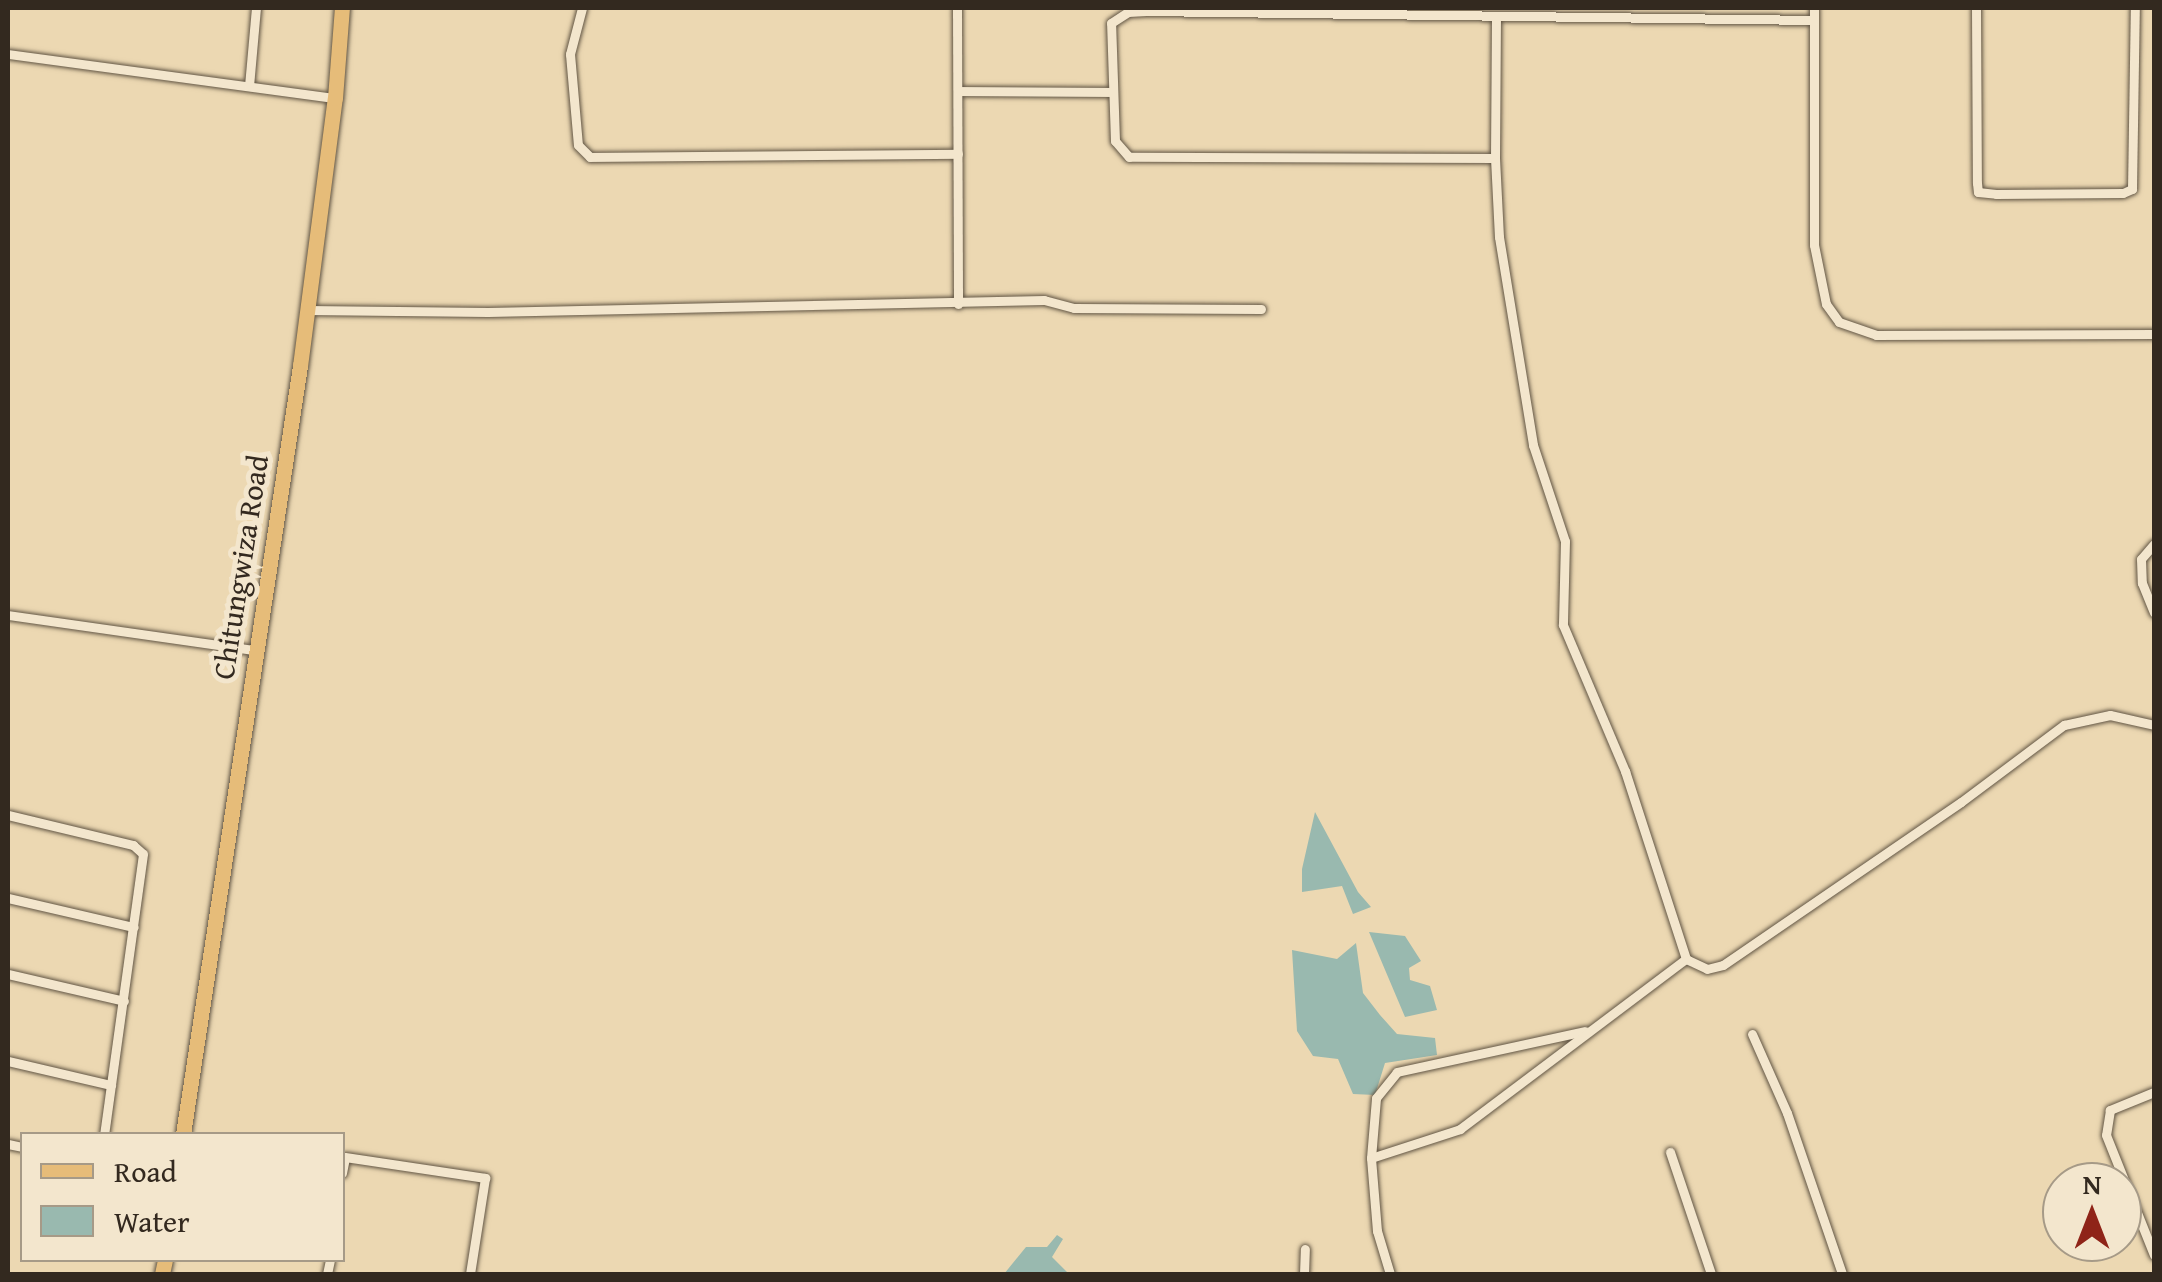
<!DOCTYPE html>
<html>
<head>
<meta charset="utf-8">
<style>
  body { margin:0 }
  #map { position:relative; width:2162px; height:1282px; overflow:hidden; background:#ecd8b2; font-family:"Gentium Book Plus",serif }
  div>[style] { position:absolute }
  .water>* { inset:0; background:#99b9af }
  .roads { filter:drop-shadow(0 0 2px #615544) drop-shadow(0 0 2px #615544) }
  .minor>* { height:9px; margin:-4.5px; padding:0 4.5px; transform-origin:4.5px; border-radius:4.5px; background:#f3e6cd }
  .primary>* { height:15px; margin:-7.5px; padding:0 7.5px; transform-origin:7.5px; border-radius:7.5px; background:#e6bc79 }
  span { translate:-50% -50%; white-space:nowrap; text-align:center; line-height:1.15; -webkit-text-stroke:10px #f3e6cd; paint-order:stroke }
  .street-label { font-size:30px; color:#33291f }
  .frame { position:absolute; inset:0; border:10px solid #33291f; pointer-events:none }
  .legend { position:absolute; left:20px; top:1132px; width:325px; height:130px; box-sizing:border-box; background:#f3e6cd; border:2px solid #a69a87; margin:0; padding:12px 18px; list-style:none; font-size:30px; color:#33291f }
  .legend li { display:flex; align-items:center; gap:20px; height:50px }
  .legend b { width:50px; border:2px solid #a69a87 }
  .north { position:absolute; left:2042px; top:1162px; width:100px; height:100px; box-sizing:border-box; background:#f3e6cd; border:2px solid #a69a87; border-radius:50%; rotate:0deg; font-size:28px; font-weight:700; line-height:40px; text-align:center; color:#33291f }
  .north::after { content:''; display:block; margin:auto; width:35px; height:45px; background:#8f2418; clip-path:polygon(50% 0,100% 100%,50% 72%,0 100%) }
</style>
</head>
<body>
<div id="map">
  <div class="water">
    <i style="clip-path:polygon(1315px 812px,1358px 892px,1371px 907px,1353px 914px,1342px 886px,1302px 892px,1302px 869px)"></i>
    <i style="clip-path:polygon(1369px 932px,1405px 936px,1421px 961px,1409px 968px,1410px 980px,1430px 986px,1437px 1010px,1405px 1017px)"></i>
    <i style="clip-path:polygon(1356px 943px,1363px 993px,1380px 1015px,1397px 1034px,1435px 1038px,1437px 1055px,1385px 1063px,1375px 1095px,1353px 1094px,1338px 1059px,1313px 1056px,1297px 1031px,1292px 950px,1337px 959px)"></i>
    <i style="clip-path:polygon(1057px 1235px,1063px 1239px,1052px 1257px,1069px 1274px,1004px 1274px,1026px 1247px,1047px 1247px)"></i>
  </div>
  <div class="roads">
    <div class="minor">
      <i style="left:582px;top:8px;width:48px;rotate:104.6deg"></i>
      <i style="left:570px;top:54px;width:91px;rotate:85deg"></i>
      <i style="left:578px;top:145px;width:17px;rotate:45deg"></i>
      <i style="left:590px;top:157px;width:368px;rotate:-0.5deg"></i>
      <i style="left:957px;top:8px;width:296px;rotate:89.8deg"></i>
      <i style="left:1814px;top:8px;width:237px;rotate:90deg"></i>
      <i style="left:1814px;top:245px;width:60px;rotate:78.5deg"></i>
      <i style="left:1826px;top:304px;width:22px;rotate:54deg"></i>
      <i style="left:1839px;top:322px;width:39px;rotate:19deg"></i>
      <i style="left:1876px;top:335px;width:278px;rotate:-0.2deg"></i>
      <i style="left:1976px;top:8px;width:175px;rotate:89.7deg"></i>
      <i style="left:1977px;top:183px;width:9px;rotate:84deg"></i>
      <i style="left:1978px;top:192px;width:18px;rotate:6deg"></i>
      <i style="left:1996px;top:194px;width:127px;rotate:-0.5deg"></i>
      <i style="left:2123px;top:193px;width:10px;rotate:-24deg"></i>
      <i style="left:2132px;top:189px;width:181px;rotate:-89.1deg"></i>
      <i style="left:1496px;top:16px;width:142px;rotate:90.4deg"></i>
      <i style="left:1495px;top:158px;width:79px;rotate:87.1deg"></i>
      <i style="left:1499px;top:237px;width:211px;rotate:80.7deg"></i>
      <i style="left:1533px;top:445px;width:101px;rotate:71.6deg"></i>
      <i style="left:1565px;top:541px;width:84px;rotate:91.4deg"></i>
      <i style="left:1563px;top:625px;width:159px;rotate:67deg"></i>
      <i style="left:1625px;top:771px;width:198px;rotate:72deg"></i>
      <i style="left:1686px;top:959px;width:23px;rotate:25deg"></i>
      <i style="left:1707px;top:969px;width:16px;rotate:-14deg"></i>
      <i style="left:1723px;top:965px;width:288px;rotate:-34.4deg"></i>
      <i style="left:1961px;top:802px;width:129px;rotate:-36.8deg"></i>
      <i style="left:2064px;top:725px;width:47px;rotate:-12.3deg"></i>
      <i style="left:2110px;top:715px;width:45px;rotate:12.8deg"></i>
      <i style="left:8px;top:54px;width:330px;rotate:7.7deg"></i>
      <i style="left:249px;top:86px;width:78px;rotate:-84.9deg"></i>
      <i style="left:958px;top:91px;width:153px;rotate:0.4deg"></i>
      <i style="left:1495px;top:158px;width:366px;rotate:-179.8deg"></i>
      <i style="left:1129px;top:157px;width:21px;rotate:-131deg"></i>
      <i style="left:1115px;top:141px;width:118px;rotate:-91.9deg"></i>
      <i style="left:1111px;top:23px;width:20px;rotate:-33deg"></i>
      <i style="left:1128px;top:12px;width:18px;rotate:-3deg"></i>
      <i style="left:1146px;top:11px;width:668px;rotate:0.77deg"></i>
      <i style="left:307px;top:310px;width:181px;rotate:0.6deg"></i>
      <i style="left:488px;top:312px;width:556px;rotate:-1.24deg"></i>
      <i style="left:1044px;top:300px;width:31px;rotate:15deg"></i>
      <i style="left:1074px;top:308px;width:187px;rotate:0.3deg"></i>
      <i style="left:2154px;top:544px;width:20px;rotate:131deg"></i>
      <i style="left:2141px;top:559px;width:24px;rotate:88deg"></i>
      <i style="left:2142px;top:583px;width:32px;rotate:68deg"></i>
      <i style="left:8px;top:615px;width:247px;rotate:8.1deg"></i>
      <i style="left:8px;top:815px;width:129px;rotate:13.5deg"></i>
      <i style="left:133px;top:845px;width:13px;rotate:42deg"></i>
      <i style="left:143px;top:854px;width:283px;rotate:97.9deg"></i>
      <i style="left:8px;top:898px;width:129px;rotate:13deg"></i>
      <i style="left:8px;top:974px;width:119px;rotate:13.1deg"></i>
      <i style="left:1752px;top:1034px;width:86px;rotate:66.1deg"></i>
      <i style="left:1787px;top:1113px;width:170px;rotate:71.1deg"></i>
      <i style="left:8px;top:1061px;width:106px;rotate:13.1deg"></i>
      <i style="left:2154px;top:1092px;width:48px;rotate:157.8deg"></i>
      <i style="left:2110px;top:1110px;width:25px;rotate:99deg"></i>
      <i style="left:2106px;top:1135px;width:129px;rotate:68.2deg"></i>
      <i style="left:8px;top:1144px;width:14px;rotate:12deg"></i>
      <i style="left:1670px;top:1152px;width:129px;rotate:71.4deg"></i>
      <i style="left:1371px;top:1158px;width:60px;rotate:-85.2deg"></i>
      <i style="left:1376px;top:1098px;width:33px;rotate:-51deg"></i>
      <i style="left:1397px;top:1072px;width:192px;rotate:-12.3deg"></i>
      <i style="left:342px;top:1173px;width:16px;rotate:-79deg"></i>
      <i style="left:345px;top:1157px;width:142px;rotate:8.5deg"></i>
      <i style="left:485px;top:1178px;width:97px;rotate:98.9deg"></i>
      <i style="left:327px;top:1274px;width:14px;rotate:-78deg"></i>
      <i style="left:1304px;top:1274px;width:25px;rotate:-88deg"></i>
      <i style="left:1390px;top:1274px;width:45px;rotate:-106.8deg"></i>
      <i style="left:1377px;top:1231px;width:73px;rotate:-94.7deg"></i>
      <i style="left:1371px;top:1158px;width:94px;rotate:-18deg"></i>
      <i style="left:1460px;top:1129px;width:283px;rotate:-37deg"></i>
    </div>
    <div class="primary">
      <i style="left:183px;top:1134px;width:777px;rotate:-81.34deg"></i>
      <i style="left:300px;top:366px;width:270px;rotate:-82.6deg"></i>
      <i style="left:335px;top:98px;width:90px;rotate:-85.6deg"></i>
      <i style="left:162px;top:1274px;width:14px;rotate:-78deg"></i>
    </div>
  </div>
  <div class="street-label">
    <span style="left:240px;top:567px;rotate:-81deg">Chitungwiza Road</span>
  </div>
  <div class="frame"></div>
  <ul class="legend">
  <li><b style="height:12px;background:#e6bc79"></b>Road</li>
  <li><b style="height:28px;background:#99b9af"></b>Water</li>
  </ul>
  <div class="north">N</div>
</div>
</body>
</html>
